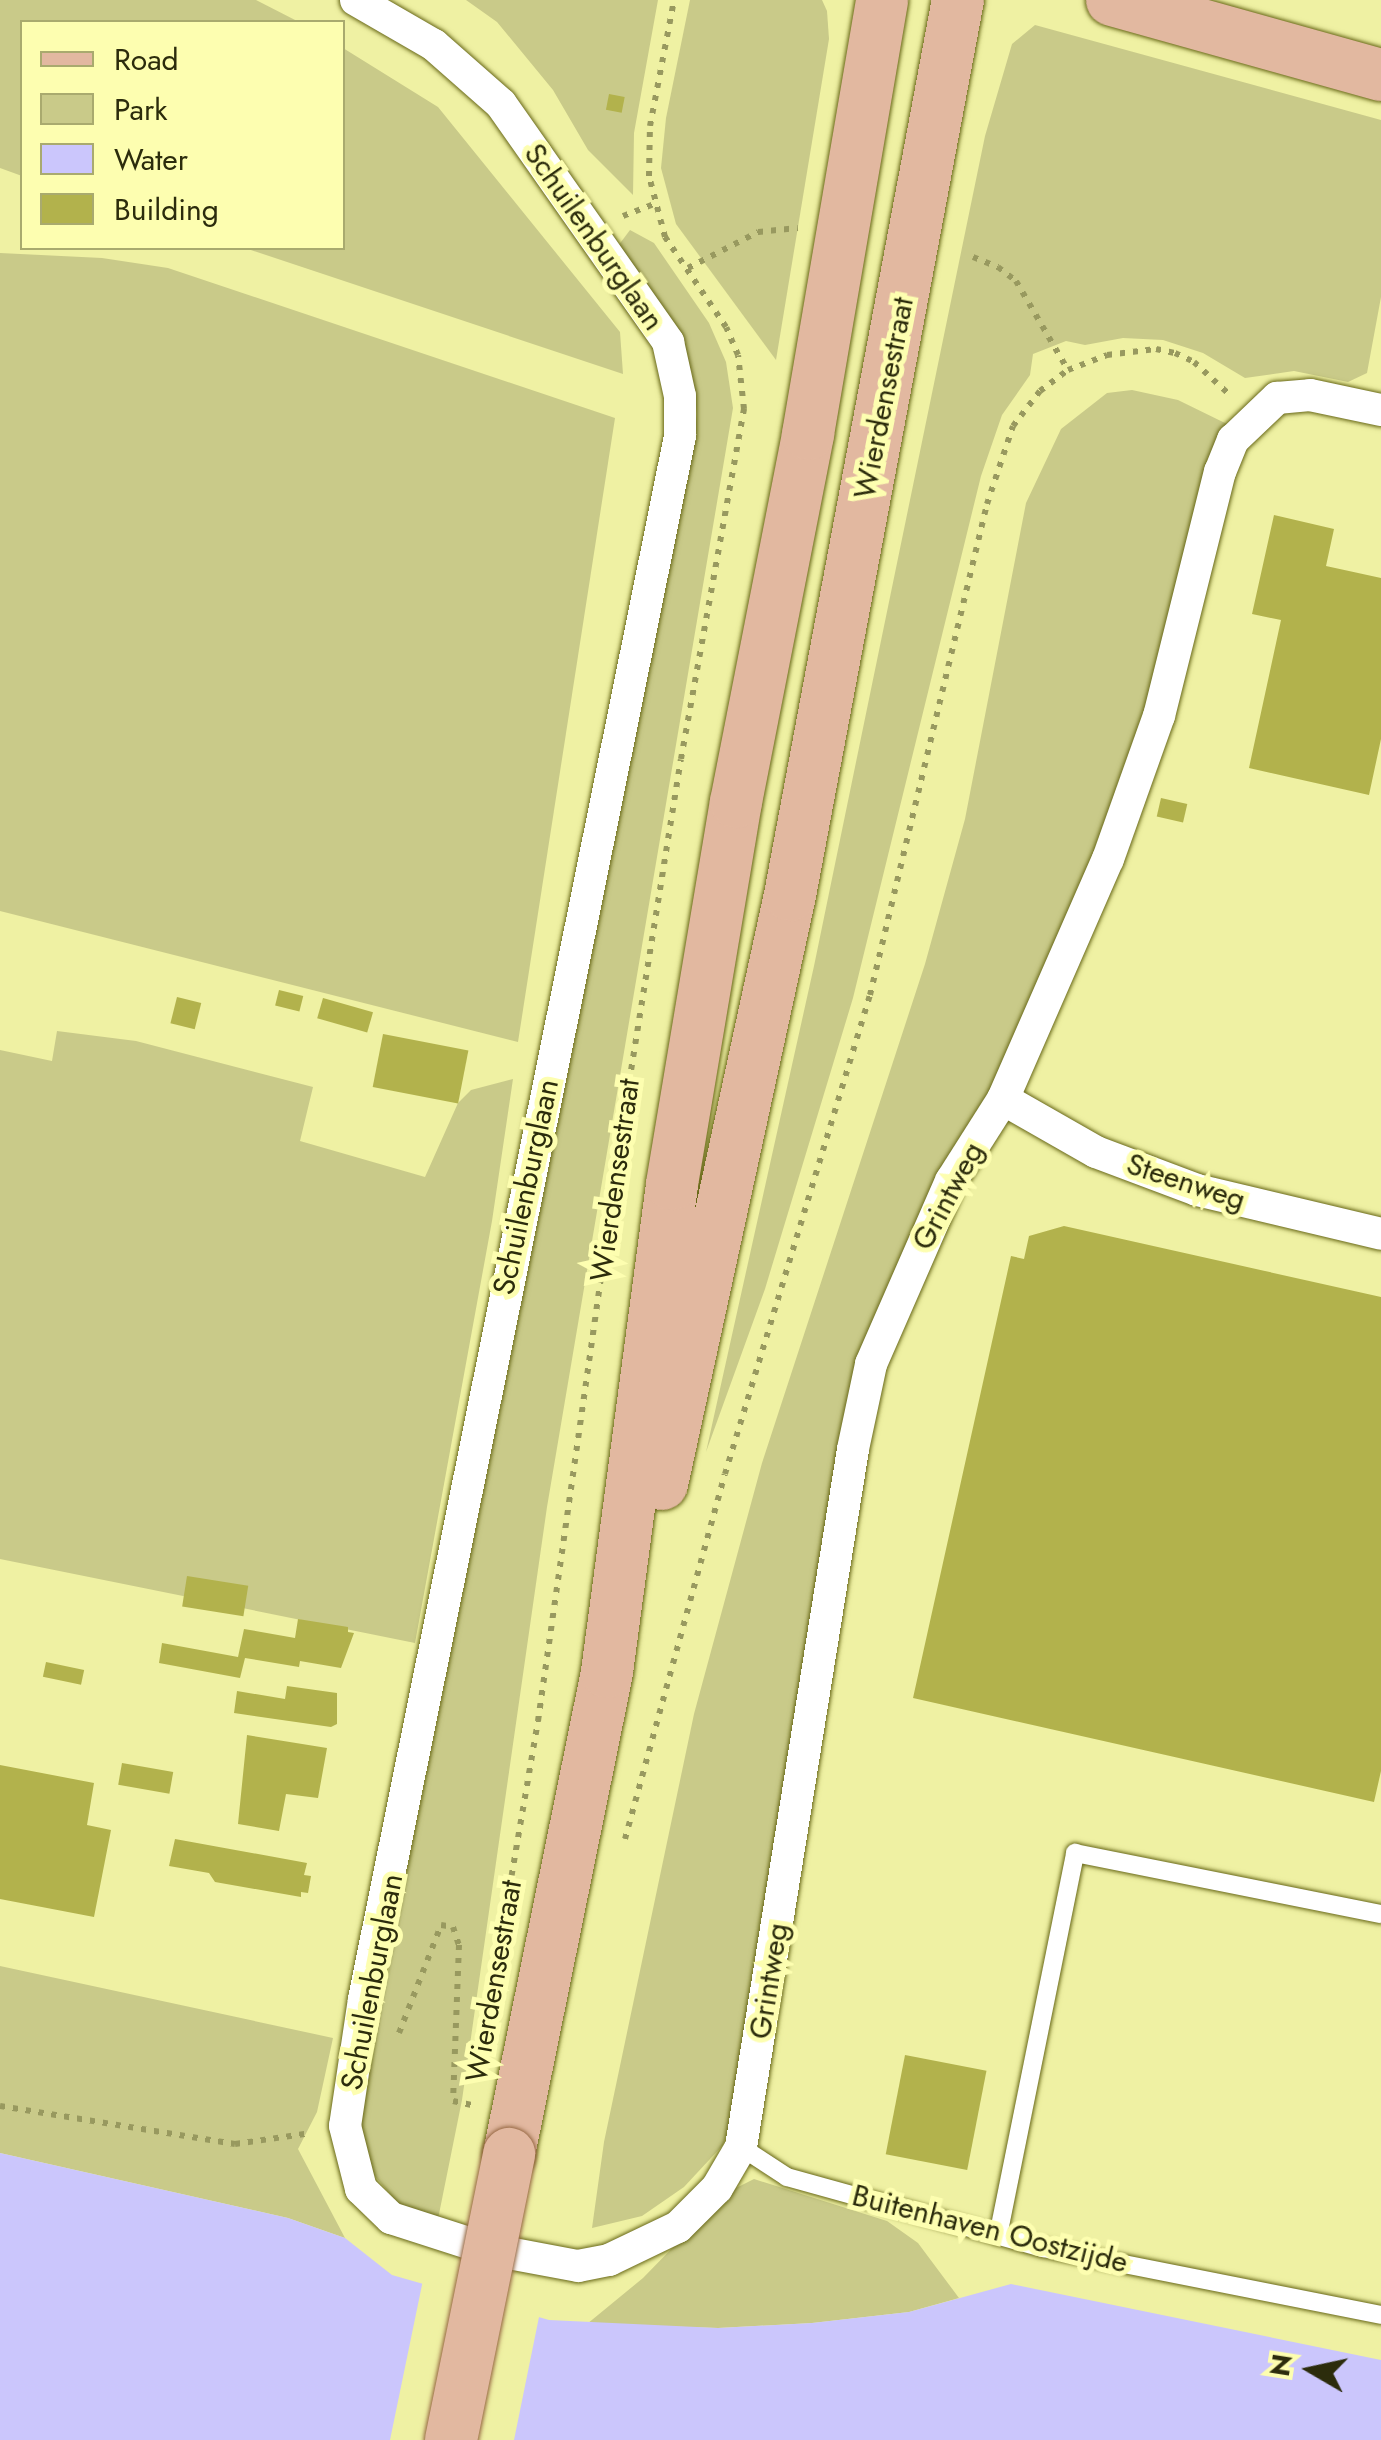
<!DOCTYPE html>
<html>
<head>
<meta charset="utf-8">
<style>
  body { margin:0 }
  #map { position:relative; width:1381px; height:2440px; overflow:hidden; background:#eff1a3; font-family:Jost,sans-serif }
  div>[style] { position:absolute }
  .green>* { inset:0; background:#c9ca89 }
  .water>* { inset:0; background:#cbc6fc }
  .pier>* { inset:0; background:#eff1a3 }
  .building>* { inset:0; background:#b2b24c; transform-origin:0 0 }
  .path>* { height:6px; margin-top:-3px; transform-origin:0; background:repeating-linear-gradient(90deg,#98995f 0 5px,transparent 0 13px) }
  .roads { filter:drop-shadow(0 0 2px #686818) drop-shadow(0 0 2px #686818) }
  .lane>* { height:18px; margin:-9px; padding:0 9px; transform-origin:9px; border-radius:9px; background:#fff }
  .street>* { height:32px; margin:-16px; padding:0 16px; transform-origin:16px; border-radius:16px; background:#fff }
  .primary>* { height:52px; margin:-26px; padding:0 26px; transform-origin:26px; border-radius:26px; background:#e2b8a0 }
  .bridges { filter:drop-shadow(0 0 2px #966843) drop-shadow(0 0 2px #966843) }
  .primary-bridge>* { height:52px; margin:-26px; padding:0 26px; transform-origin:26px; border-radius:26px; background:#e2b8a0 }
  span { translate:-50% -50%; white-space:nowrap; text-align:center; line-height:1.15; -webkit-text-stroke:10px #fdfeb0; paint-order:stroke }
  .street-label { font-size:30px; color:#2c2c0c }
  .legend { position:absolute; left:20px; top:20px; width:325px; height:230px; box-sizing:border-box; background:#fdfeb0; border:2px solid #a9aa6e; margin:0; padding:12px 18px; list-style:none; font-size:30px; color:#2c2c0c }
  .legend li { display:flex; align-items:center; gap:20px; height:50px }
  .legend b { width:50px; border:2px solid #a9aa6e }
  .north { position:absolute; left:1261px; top:2320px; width:100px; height:100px; -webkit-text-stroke:8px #fdfeb0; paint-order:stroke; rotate:279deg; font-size:28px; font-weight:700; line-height:40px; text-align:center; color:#2c2c0c }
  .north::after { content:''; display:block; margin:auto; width:35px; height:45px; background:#2c2c0c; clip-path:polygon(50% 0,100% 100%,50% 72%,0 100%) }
</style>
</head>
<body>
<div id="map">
  <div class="green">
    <i style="clip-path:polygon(0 0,256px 0,299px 22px,22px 22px,22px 176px,0 168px)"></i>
    <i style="clip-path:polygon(466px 0,658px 0,634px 133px,633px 195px,588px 150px,553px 90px,497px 22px)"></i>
    <i style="clip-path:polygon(690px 0,822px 0,827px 11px,829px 39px,776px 360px,676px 224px,661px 168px,666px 118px)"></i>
    <i style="clip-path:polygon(1035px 25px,1381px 120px,1381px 297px,1367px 373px,1348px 382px,1294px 371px,1245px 378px,1203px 353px,1163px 340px,1123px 338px,1085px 345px,1066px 341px,1033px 354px,1030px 375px,1002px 415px,981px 476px,853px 998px,765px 1289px,706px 1452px,814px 966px,985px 136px,1012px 44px)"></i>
    <i style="clip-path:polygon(343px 48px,438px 107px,620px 332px,623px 374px,245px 248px,342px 248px)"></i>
    <i style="clip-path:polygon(630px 230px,654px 243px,709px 323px,726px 362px,733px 408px,547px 1507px,462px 2100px,438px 2219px,403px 2209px,374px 2175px,358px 2139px,408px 1865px,691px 463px,697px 414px,692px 373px,680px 343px,618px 246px)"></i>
    <i style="clip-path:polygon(0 253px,102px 258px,168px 268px,615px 418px,518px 1042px,0 911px)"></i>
    <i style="clip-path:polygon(1132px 390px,1178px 400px,1227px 424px,1204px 522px,1078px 923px,905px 1256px,735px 2108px,723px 2145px,684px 2187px,642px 2216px,592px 2228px,604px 2142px,694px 1714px,762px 1463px,925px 964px,965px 819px,1026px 503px,1061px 429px,1107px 393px)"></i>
    <i style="clip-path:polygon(57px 1031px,136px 1041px,313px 1087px,300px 1141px,425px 1177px,458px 1103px,471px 1090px,513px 1079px,492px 1221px,415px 1643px,0 1559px,0 1050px,52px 1061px)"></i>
    <i style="clip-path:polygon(0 1966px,333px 2038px,317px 2112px,298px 2149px,345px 2238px,288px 2218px,0 2153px)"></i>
    <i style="clip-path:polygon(754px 2179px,887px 2221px,918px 2243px,959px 2298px,909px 2312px,812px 2323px,718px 2328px,587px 2324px,643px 2278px,726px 2193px)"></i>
  </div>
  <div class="water">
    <i style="clip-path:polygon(0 2153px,288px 2218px,345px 2238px,392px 2275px,549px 2320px,718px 2328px,812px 2323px,909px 2312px,1011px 2284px,1381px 2360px,1381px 2440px,0 2440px)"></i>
  </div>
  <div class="pier">
    <i style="clip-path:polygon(423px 2280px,540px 2312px,514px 2440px,390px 2440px)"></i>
  </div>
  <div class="building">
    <i style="left:609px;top:94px;width:16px;height:16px;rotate:11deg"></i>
    <i style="clip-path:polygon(1274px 515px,1334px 529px,1326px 566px,1381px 578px,1381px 739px,1369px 795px,1249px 768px,1281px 620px,1252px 614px)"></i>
    <i style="left:1161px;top:798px;width:27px;height:19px;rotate:13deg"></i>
    <i style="left:279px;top:990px;width:25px;height:16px;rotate:14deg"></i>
    <i style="left:177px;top:997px;width:25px;height:27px;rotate:14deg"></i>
    <i style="left:323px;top:998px;width:52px;height:21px;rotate:16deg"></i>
    <i style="left:383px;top:1034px;width:87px;height:54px;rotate:11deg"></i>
    <i style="clip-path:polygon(1064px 1226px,1381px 1297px,1381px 1771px,1374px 1802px,913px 1698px,1011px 1256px,1024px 1259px,1029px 1236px)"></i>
    <i style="left:187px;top:1576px;width:62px;height:31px;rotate:9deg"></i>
    <i style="clip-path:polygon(298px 1619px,348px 1627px,348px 1632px,354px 1633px,341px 1668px,300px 1661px,299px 1667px,245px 1658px,240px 1678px,159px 1663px,162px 1643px,238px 1657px,244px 1629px,295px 1638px)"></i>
    <i style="left:46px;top:1662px;width:39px;height:15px;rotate:12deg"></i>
    <i style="clip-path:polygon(287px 1686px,337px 1693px,337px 1724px,331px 1727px,234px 1713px,237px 1691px,285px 1699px)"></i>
    <i style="clip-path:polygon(247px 1735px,327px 1748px,318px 1798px,286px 1794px,279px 1831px,238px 1824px)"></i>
    <i style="left:122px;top:1763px;width:52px;height:22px;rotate:10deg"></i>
    <i style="clip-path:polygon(0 1765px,94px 1783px,87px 1825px,111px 1830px,94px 1917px,0 1899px)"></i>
    <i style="clip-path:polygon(175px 1839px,307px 1863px,304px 1875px,311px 1876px,308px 1893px,301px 1892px,301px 1897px,215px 1882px,209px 1873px,169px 1866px)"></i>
    <i style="left:905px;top:2055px;width:83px;height:101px;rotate:11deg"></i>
  </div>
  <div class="path">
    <i style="left:623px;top:216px;width:34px;rotate:-21deg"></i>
    <i style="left:973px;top:257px;width:27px;rotate:22deg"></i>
    <i style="left:998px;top:267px;width:23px;rotate:38deg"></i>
    <i style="left:1016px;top:281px;width:103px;rotate:59.7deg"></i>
    <i style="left:688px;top:268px;width:79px;rotate:-27.2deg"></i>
    <i style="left:758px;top:232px;width:40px;rotate:-5.7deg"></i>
    <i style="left:625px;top:1839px;width:378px;rotate:-74.7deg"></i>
    <i style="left:725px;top:1474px;width:500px;rotate:-73.16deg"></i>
    <i style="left:870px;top:995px;width:505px;rotate:-76.6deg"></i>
    <i style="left:987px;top:504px;width:82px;rotate:-71.6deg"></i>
    <i style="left:1013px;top:426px;width:44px;rotate:-52.4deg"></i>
    <i style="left:1040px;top:391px;width:35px;rotate:-37deg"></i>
    <i style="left:1068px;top:370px;width:42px;rotate:-21deg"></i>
    <i style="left:1107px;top:355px;width:49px;rotate:-7deg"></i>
    <i style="left:1156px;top:349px;width:19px;rotate:12deg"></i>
    <i style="left:1175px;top:353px;width:21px;rotate:25deg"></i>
    <i style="left:1194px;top:362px;width:50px;rotate:42.6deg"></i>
    <i style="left:505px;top:1914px;width:196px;rotate:-80.3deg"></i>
    <i style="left:538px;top:1721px;width:619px;rotate:-81.92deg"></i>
    <i style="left:625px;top:1108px;width:353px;rotate:-80.9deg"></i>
    <i style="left:681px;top:759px;width:356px;rotate:-79.8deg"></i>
    <i style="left:744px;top:409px;width:54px;rotate:-96.3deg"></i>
    <i style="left:738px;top:355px;width:30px;rotate:-113deg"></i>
    <i style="left:726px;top:327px;width:109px;rotate:-124.1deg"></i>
    <i style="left:665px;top:237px;width:63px;rotate:-104.7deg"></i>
    <i style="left:649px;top:176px;width:50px;rotate:-88.9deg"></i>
    <i style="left:650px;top:126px;width:128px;rotate:-79.2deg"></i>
    <i style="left:399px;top:2033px;width:116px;rotate:-68.7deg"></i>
    <i style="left:441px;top:1925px;width:12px;rotate:9deg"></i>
    <i style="left:453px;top:1927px;width:19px;rotate:72deg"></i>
    <i style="left:459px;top:1945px;width:156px;rotate:92.2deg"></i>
    <i style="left:453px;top:2101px;width:19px;rotate:12deg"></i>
    <i style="left:0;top:2106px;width:238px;rotate:9.2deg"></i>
    <i style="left:235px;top:2144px;width:77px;rotate:-8.2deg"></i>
  </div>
  <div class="roads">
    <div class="lane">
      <i style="left:741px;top:2147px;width:55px;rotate:33.1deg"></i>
      <i style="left:787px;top:2177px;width:266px;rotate:15.5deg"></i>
      <i style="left:1043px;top:2248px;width:345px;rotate:11.2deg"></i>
      <i style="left:998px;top:2236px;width:391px;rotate:-78.6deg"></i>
      <i style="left:1075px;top:1853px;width:312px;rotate:11.3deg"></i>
    </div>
    <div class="street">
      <i style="left:356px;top:0;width:90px;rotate:30deg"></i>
      <i style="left:434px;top:45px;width:89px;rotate:41.4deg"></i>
      <i style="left:501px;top:104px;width:291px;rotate:54.9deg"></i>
      <i style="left:668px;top:342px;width:55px;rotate:77.5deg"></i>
      <i style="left:680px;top:396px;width:40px;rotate:90deg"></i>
      <i style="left:680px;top:436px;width:1595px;rotate:101.43deg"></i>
      <i style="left:364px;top:1999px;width:128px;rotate:98.5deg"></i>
      <i style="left:345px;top:2126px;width:65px;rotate:75.7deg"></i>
      <i style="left:361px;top:2189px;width:42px;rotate:44deg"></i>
      <i style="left:391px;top:2218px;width:101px;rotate:17.9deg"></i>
      <i style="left:487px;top:2249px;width:93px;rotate:10.6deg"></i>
      <i style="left:578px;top:2266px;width:32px;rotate:-11deg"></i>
      <i style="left:609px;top:2260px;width:76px;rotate:-25.6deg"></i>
      <i style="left:678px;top:2227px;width:55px;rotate:-45deg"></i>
      <i style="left:717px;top:2188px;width:48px;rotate:-59.7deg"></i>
      <i style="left:741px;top:2147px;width:707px;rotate:-80.88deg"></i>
      <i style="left:853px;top:1449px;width:87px;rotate:-78deg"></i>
      <i style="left:871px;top:1364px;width:200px;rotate:-66.4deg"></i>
      <i style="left:951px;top:1181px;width:97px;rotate:-57.6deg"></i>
      <i style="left:1003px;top:1099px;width:262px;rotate:-66.4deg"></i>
      <i style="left:1108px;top:859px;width:152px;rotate:-70.4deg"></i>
      <i style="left:1159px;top:716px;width:252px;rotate:-76deg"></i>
      <i style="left:1220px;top:472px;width:35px;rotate:-68deg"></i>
      <i style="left:1233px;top:440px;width:61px;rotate:-43.7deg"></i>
      <i style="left:1277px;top:398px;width:33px;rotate:-5deg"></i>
      <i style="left:1310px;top:395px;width:73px;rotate:11.9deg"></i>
      <i style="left:1003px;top:1099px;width:107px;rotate:29.7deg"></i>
      <i style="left:1096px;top:1152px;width:108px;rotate:20.6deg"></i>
      <i style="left:1197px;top:1190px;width:189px;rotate:13.4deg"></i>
    </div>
    <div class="primary">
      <i style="left:1112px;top:0;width:279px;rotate:15.6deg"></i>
      <i style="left:662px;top:1484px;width:603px;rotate:-77.74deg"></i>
      <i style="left:790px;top:895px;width:911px;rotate:-79.37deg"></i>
      <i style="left:509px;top:2154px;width:492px;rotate:-78.5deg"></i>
      <i style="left:607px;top:1672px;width:492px;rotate:-82.4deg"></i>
      <i style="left:672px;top:1184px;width:387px;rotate:-80.5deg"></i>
      <i style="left:736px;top:802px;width:375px;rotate:-78.9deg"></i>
      <i style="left:808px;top:434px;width:440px;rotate:-80.3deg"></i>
    </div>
  </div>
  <div class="bridges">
    <div class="primary-bridge">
      <i style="left:451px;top:2440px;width:292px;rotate:-78.5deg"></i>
    </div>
  </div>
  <div class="street-label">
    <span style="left:594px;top:237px;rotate:55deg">Schuilenburglaan</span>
    <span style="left:884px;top:398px;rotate:-79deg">Wierdensestraat</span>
    <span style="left:615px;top:1180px;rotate:-82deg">Wierdensestraat</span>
    <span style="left:1186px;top:1182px;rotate:18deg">Steenweg</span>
    <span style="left:526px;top:1187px;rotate:-78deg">Schuilenburglaan</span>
    <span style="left:948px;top:1196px;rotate:-62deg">Grintweg</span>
    <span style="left:494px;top:1981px;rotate:-80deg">Wierdensestraat</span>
    <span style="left:769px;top:1981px;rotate:-81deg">Grintweg</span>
    <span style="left:372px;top:1982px;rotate:-79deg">Schuilenburglaan</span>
    <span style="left:990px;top:2229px;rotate:14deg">Buitenhaven Oostzijde</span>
  </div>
  <ul class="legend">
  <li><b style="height:12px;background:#e2b8a0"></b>Road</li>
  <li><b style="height:28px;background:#c9ca89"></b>Park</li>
  <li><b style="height:28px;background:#cbc6fc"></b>Water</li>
  <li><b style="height:28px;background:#b2b24c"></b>Building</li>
  </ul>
  <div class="north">N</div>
</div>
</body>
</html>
